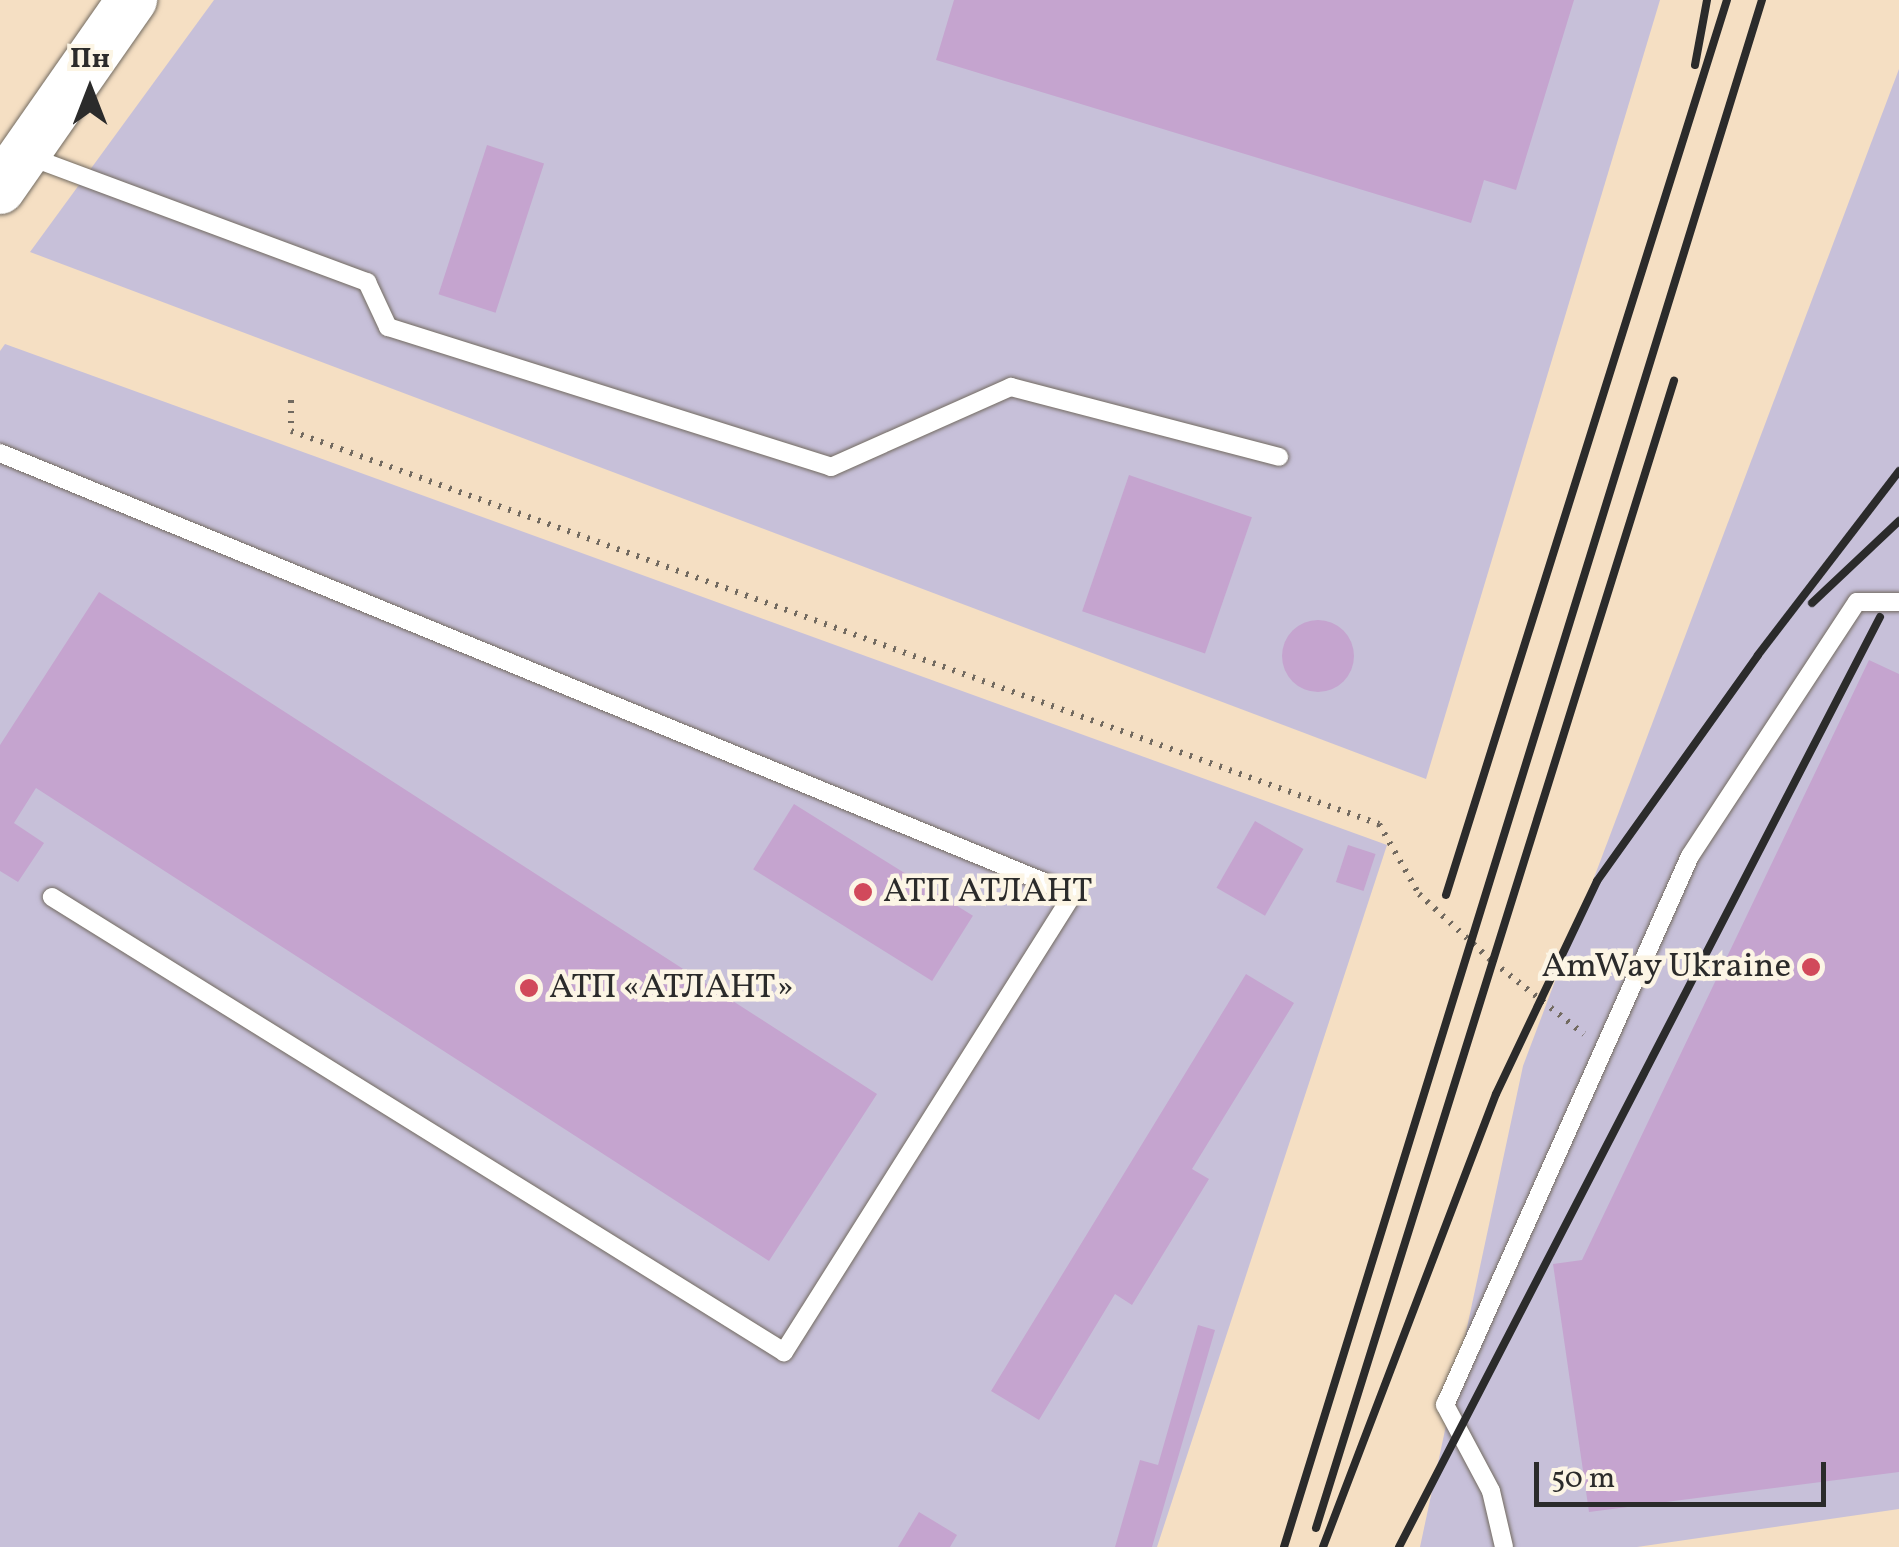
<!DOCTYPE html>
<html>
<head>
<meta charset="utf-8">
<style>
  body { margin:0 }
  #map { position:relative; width:1899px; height:1547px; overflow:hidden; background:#f5dfc3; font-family:Vollkorn,serif }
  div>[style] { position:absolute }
  .industrial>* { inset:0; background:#c7c0d9 }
  .building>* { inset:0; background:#c5a4cf; transform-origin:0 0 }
  .round { border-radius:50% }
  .path>* { height:6px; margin-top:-3px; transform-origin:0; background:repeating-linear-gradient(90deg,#726a60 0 2.5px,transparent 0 10.5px) }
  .roads { filter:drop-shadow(0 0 2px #726a60) drop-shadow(0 0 2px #726a60) }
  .lane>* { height:18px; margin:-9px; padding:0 9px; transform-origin:9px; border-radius:9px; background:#fff }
  .secondary>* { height:50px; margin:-25px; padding:0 25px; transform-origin:25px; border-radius:25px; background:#fff }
  .rail>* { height:8px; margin:-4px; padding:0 4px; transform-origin:4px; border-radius:4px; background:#2b2b2b }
  .dots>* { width:28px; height:28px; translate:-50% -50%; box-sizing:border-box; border:5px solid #fcf5e5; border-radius:50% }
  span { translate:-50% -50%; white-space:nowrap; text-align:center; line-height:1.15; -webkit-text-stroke:9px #fcf5e5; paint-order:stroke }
  .poi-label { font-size:35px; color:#2b2b2b }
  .left { translate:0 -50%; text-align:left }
  .right { translate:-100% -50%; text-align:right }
  .north { position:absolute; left:40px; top:40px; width:100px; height:100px; -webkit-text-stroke:8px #fcf5e5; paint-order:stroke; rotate:0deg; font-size:28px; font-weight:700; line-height:40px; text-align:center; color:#2b2b2b }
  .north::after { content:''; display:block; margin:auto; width:35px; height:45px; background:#2b2b2b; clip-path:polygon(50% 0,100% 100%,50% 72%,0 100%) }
  .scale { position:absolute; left:1534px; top:1462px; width:292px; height:45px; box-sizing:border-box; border:5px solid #2b2b2b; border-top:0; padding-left:12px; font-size:30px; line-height:35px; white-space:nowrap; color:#2b2b2b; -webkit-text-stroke:8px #fcf5e5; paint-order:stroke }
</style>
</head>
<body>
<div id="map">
  <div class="industrial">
    <i style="clip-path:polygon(214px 0,1660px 0,1426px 779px,30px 252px)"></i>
    <i style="clip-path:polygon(1899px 69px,1899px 1509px,1637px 1547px,1420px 1547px,1523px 1066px)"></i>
    <i style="clip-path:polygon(5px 344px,1387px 845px,1157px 1547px,0 1547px,0 351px)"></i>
  </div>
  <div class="building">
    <i style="clip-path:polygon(954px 0,1574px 0,1516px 190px,1484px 180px,1471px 223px,936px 60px)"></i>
    <i style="left:487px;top:145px;width:60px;height:157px;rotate:18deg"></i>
    <i style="left:1129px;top:475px;width:130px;height:144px;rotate:19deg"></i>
    <i style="clip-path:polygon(99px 592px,877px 1094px,769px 1261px,36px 788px,14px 823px,44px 843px,18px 882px,0 871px,0 745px)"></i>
    <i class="round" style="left:1282px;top:620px;width:72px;height:72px"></i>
    <i style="clip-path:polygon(1869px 660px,1899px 674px,1899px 1472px,1589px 1512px,1553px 1264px,1582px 1260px)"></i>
    <i style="left:794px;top:804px;width:211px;height:77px;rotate:32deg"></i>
    <i style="left:1255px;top:821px;width:56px;height:77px;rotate:30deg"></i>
    <i style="left:1348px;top:845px;width:29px;height:39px;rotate:18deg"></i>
    <i style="clip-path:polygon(1246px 974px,1294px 1003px,1192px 1169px,1209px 1179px,1132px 1305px,1115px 1294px,1039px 1420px,991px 1391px)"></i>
    <i style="clip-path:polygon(1198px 1325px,1215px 1330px,1152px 1547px,1115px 1547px,1140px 1460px,1158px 1465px)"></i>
    <i style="clip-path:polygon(919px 1512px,957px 1535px,950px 1547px,898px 1547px)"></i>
  </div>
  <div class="path">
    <i style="left:291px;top:400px;width:31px;rotate:90deg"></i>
    <i style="left:291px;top:431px;width:1157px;rotate:19.86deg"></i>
    <i style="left:1379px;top:824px;width:81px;rotate:60.3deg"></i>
    <i style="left:1419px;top:894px;width:100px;rotate:42.6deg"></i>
    <i style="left:1493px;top:962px;width:116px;rotate:38.4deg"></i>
  </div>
  <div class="roads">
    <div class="lane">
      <i style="left:28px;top:156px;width:362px;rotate:20.4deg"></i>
      <i style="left:367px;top:282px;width:50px;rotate:65deg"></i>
      <i style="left:388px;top:327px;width:465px;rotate:17.5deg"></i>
      <i style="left:831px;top:467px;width:197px;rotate:-24deg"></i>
      <i style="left:1011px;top:387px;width:277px;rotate:14.6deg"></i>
      <i style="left:0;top:453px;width:1160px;rotate:22.34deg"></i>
      <i style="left:1073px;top:894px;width:542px;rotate:122.25deg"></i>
      <i style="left:784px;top:1352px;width:862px;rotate:-148.14deg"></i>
      <i style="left:1504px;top:1547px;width:57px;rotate:-103.1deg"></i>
      <i style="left:1491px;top:1491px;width:98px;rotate:-118.1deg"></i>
      <i style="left:1445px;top:1405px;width:601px;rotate:-65.95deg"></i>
      <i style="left:1690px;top:856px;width:304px;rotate:-56.7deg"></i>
      <i style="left:1857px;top:602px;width:42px"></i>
    </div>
    <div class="secondary">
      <i style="left:0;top:189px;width:231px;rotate:-55.1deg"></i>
    </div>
  </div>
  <div class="rail">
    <i style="left:1695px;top:65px;width:66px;rotate:-79.5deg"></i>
    <i style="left:1812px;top:603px;width:120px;rotate:-43.3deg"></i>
    <i style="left:1446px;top:895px;width:938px;rotate:-72.57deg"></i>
    <i style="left:1316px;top:1528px;width:1202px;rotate:-72.67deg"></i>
    <i style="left:1284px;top:1547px;width:1619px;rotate:-72.83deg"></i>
    <i style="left:1323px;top:1547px;width:485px;rotate:-69.1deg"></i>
    <i style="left:1496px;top:1094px;width:236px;rotate:-64.6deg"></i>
    <i style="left:1597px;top:881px;width:277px;rotate:-54.5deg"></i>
    <i style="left:1758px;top:655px;width:232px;rotate:-52.5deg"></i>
    <i style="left:1399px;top:1547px;width:1047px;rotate:-62.65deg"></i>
  </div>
  <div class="dots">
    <i style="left:863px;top:892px;background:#d1495b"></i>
    <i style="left:1811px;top:967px;background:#d1495b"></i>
    <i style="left:529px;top:988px;background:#d1495b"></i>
  </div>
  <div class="poi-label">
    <span class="left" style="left:883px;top:892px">АТП АТЛАНТ</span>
    <span class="right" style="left:1791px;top:967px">AmWay Ukraine</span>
    <span class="left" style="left:549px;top:988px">АТП «АТЛАНТ»</span>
  </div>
  <div class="north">Пн</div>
  <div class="scale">50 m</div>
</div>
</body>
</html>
